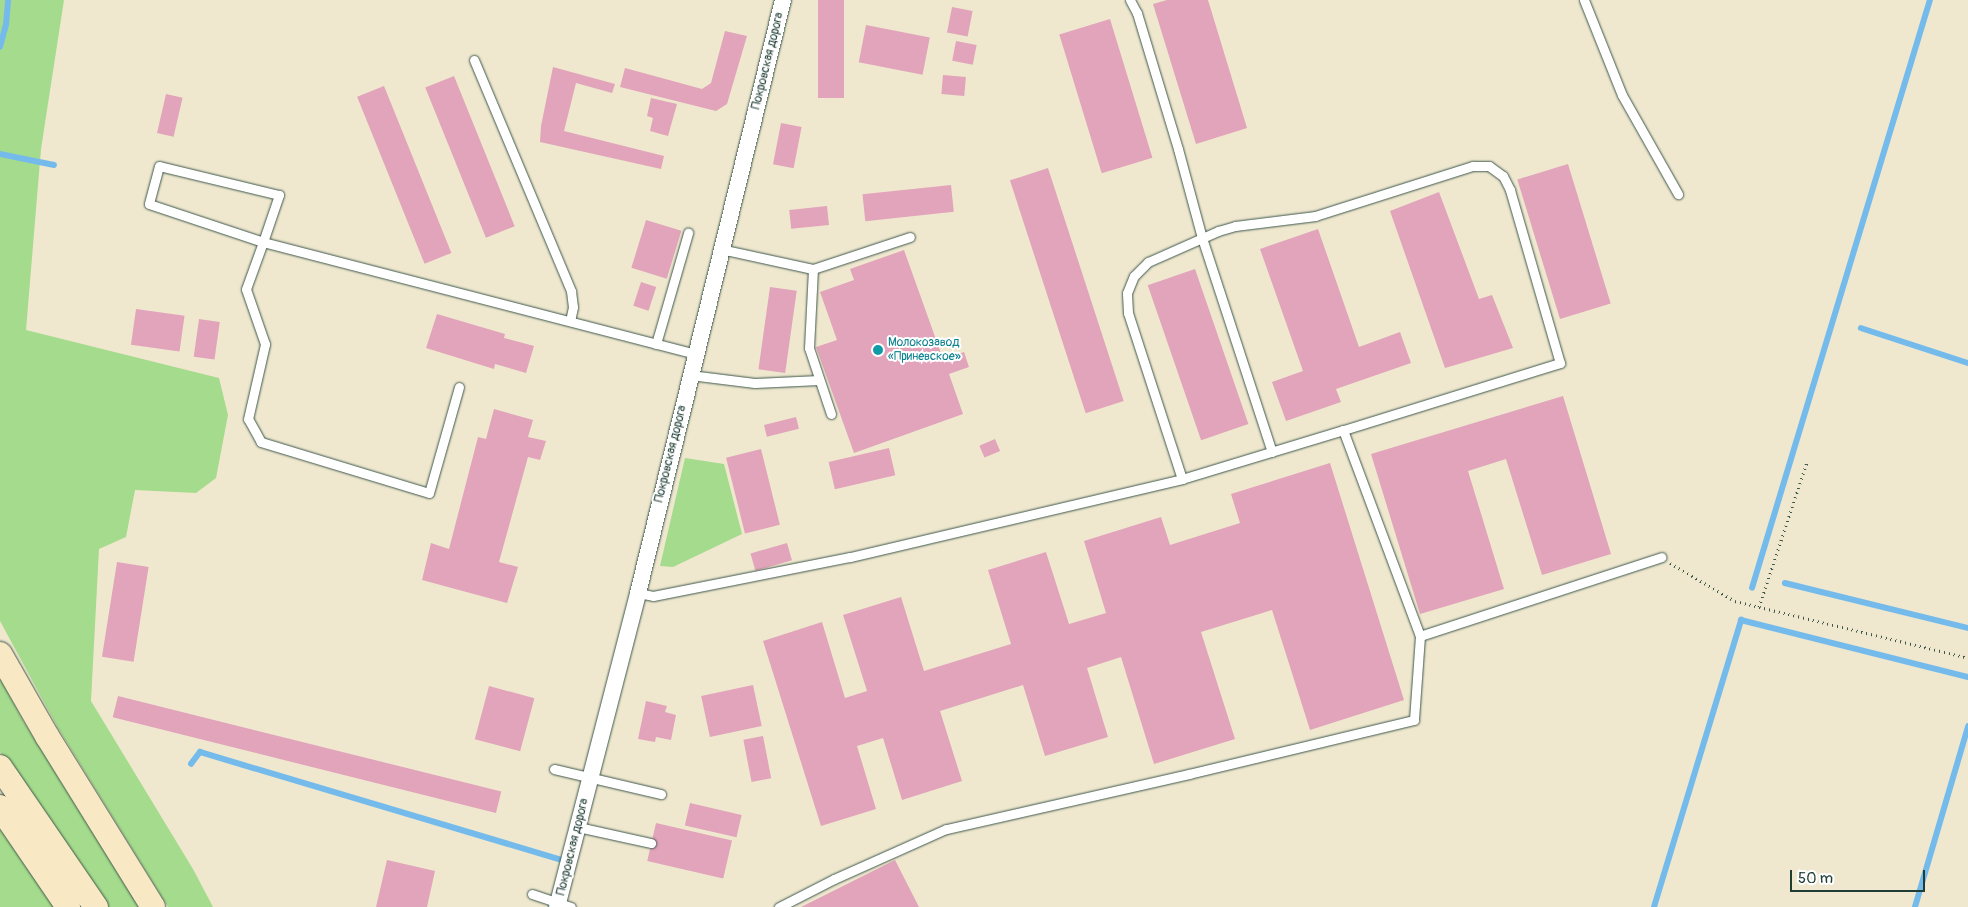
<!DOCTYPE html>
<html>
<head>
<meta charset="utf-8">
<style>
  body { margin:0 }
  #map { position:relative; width:1968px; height:907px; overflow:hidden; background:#efe8cf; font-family:Pangolin,sans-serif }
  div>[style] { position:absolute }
  .green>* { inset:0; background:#a5db8c }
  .stream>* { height:5.5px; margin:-2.75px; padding:0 2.75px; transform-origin:2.75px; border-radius:2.75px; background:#74bbec }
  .building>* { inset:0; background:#e1a4ba; transform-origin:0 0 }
  .path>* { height:3px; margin-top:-1.5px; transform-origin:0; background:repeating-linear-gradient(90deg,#3e574b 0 1px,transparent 0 5px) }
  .roads { filter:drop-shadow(0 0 1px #3e574b) drop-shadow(0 0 1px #3e574b) }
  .lane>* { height:9px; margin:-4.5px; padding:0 4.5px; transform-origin:4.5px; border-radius:4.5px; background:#fff }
  .street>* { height:16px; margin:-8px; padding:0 8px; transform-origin:8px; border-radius:8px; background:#fff }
  .secondary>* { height:24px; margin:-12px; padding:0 12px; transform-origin:12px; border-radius:12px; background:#f8e8c3 }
  .dots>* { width:14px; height:14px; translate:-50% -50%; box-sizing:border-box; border:2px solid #fff; border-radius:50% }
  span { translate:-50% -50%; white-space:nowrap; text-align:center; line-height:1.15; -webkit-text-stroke:4px #fff; paint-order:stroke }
  .street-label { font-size:12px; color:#1f3d34 }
  .culture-label { font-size:12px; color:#0d838f }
  .left { translate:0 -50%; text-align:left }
  .scale { position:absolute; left:1790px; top:870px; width:135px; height:22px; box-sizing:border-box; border:2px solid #1f3d34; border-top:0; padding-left:6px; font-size:15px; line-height:18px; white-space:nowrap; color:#1f3d34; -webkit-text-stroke:4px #fff; paint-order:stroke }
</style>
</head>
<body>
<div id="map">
  <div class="green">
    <i style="clip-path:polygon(0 0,64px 0,41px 149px,26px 330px,219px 378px,228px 415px,216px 478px,196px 493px,135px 490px,126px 537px,99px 549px,91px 701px,193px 869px,213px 907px,168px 907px,58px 728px,0 621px)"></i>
    <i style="clip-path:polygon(685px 458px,724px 464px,742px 534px,673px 567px,660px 566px)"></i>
    <i style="clip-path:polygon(0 678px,24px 722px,139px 907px,108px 907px,0 752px)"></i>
    <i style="clip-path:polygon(0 829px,14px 849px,54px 907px,0 907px)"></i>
  </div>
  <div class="stream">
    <i style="left:0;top:47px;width:23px;rotate:-75deg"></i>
    <i style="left:6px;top:25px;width:25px;rotate:-85deg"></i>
    <i style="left:0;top:154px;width:55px;rotate:11.5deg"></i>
    <i style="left:1861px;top:328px;width:113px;rotate:18.1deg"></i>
    <i style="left:1785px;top:583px;width:188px;rotate:13.8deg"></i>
    <i style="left:1752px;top:588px;width:614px;rotate:-73.16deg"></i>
    <i style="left:191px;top:764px;width:15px;rotate:-53deg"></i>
    <i style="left:200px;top:752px;width:376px;rotate:16.6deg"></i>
    <i style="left:1654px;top:907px;width:300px;rotate:-73.1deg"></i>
    <i style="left:1741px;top:620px;width:234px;rotate:14.1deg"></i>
    <i style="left:1915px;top:907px;width:188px;rotate:-73.6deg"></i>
  </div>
  <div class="building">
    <i style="left:818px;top:0;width:26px;height:98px"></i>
    <i style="clip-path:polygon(1167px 0,1208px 0,1247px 128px,1196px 144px,1153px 4px)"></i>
    <i style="left:952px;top:7px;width:21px;height:26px;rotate:11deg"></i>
    <i style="left:1110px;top:19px;width:145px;height:53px;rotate:73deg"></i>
    <i style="left:866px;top:25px;width:65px;height:38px;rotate:11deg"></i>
    <i style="clip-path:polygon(725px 31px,747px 36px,727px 104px,716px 111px,620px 87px,625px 68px,702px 89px,711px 83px)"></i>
    <i style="left:956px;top:41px;width:21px;height:20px;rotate:11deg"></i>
    <i style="clip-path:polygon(553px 67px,615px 84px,612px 93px,576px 83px,564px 131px,664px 156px,661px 169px,540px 142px,541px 126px)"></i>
    <i style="left:943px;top:75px;width:23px;height:19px;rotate:5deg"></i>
    <i style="left:454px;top:76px;width:162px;height:31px;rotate:68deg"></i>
    <i style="left:384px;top:86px;width:180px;height:29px;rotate:68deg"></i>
    <i style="left:166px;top:94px;width:17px;height:40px;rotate:13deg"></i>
    <i style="clip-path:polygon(651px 98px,677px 104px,668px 136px,650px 131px,653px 118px,647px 116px)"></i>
    <i style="left:781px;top:123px;width:21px;height:42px;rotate:11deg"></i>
    <i style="left:1568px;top:164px;width:146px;height:53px;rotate:73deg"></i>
    <i style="left:1048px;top:168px;width:245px;height:40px;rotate:72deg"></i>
    <i style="left:951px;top:185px;width:27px;height:89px;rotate:84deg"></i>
    <i style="clip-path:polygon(1439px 192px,1479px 299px,1492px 295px,1513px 348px,1445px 368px,1390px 211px)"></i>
    <i style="left:827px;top:206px;width:19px;height:38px;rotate:84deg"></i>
    <i style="left:646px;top:220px;width:37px;height:50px;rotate:17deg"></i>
    <i style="clip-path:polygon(1318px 229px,1359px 347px,1400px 332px,1411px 363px,1336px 389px,1341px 402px,1286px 421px,1272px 382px,1303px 371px,1260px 249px)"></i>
    <i style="clip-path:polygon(904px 250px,943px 359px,964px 352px,969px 367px,949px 374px,963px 414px,854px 453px,816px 347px,837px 340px,820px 292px,854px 280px,850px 269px)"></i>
    <i style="left:1195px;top:269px;width:164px;height:50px;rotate:71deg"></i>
    <i style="left:641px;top:282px;width:16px;height:25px;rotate:18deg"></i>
    <i style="left:770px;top:287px;width:27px;height:83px;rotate:8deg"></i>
    <i style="left:136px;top:309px;width:49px;height:36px;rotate:8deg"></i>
    <i style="clip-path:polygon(437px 314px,505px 334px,504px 338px,534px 346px,526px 373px,495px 364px,494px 369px,426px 348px)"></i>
    <i style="left:199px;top:319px;width:21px;height:38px;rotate:8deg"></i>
    <i style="clip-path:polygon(1563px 396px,1611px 554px,1542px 575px,1506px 459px,1468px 471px,1504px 589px,1420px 614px,1371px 454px)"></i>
    <i style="clip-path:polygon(494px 409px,533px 420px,528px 437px,546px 441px,540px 460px,528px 457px,499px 562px,518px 567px,507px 603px,422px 580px,431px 543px,449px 549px,478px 437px,486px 439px)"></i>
    <i style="left:796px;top:417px;width:12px;height:33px;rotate:76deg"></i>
    <i style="left:995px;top:439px;width:13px;height:17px;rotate:67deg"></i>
    <i style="left:889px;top:448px;width:28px;height:62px;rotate:77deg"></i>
    <i style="left:761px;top:449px;width:78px;height:36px;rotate:76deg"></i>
    <i style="clip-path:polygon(1330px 463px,1404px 700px,1310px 730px,1272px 610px,1201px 632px,1235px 739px,1154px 764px,1121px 657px,1087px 668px,1108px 737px,1045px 756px,1023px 685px,940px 711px,962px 781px,902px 800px,883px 738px,857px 746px,876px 809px,821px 826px,763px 641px,822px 622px,845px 698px,867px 691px,843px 615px,901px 597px,924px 671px,1011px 644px,988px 570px,1046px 552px,1069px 624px,1106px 613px,1084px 541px,1161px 517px,1170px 545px,1240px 523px,1231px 494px)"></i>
    <i style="left:787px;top:543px;width:18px;height:38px;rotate:74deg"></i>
    <i style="left:117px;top:562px;width:32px;height:96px;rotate:9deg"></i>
    <i style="left:753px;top:685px;width:42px;height:53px;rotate:78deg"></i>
    <i style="left:489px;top:686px;width:47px;height:55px;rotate:15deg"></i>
    <i style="left:118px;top:696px;width:395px;height:22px;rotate:14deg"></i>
    <i style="clip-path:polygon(646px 701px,667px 706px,665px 712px,676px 715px,671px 740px,656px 737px,655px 742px,638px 739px)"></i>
    <i style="left:763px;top:736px;width:43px;height:20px;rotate:79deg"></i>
    <i style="left:690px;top:803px;width:53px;height:23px;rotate:13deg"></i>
    <i style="left:656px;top:823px;width:78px;height:39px;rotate:13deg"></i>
    <i style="clip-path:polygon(387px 860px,435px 871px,427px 907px,376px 907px)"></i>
    <i style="clip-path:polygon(895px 860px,919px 907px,801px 907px)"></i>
  </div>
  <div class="path">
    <i style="left:1670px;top:563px;width:75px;rotate:30.3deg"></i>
    <i style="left:1735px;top:601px;width:240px;rotate:13.7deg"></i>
    <i style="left:1759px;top:607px;width:153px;rotate:-71.7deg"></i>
  </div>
  <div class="roads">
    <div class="lane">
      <i style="left:1130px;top:0;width:15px;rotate:62deg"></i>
      <i style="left:1137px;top:13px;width:142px;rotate:73.2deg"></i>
      <i style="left:1178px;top:149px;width:92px;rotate:74.9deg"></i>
      <i style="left:1202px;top:238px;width:225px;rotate:71.9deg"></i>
      <i style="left:1584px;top:0;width:102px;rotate:68.2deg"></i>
      <i style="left:1622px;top:95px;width:114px;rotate:60.5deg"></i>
      <i style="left:474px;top:60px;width:251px;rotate:67.2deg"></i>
      <i style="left:571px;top:291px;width:16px;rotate:83deg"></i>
      <i style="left:573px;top:307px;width:14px;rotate:102deg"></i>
      <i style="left:721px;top:249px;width:94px;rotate:12.3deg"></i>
      <i style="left:656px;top:344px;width:116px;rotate:-73.9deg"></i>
      <i style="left:690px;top:375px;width:65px;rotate:7deg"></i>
      <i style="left:755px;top:383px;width:64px;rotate:-2.7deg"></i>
      <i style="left:459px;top:387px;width:110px;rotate:105.8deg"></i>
      <i style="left:429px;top:493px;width:176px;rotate:-163.1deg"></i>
      <i style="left:261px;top:442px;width:26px;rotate:-119deg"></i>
      <i style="left:248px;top:419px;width:77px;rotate:-77.2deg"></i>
      <i style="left:265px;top:344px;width:58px;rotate:-109.1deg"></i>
      <i style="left:246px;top:289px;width:50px;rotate:-70.1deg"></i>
      <i style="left:263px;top:242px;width:50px;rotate:-71.2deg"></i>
      <i style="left:279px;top:195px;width:123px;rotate:-166.4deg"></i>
      <i style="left:159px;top:166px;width:39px;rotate:105deg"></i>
      <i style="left:149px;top:204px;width:120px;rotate:18.4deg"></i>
      <i style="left:263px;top:242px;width:446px;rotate:14.5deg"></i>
      <i style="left:831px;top:414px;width:70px;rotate:-108.4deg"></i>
      <i style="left:809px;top:348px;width:79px;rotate:-87.1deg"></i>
      <i style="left:813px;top:269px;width:102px;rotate:-18.3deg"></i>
      <i style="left:1182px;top:479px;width:175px;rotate:-108deg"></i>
      <i style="left:1128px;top:313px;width:20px;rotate:-93deg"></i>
      <i style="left:1127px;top:293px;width:18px;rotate:-68deg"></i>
      <i style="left:1134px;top:276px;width:20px;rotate:-45deg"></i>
      <i style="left:1148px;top:262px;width:77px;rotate:-23.9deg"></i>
      <i style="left:1218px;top:231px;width:18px;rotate:-16deg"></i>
      <i style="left:1235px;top:226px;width:81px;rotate:-7.1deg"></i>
      <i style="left:1315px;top:216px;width:166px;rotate:-17.6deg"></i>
      <i style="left:1473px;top:166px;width:16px"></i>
      <i style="left:1489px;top:166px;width:17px;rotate:36deg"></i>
      <i style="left:1503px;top:176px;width:16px;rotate:63deg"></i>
      <i style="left:1510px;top:190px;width:180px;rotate:73.9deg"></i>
      <i style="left:1560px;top:363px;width:227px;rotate:162.8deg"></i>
      <i style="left:638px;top:593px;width:15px;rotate:11deg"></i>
      <i style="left:653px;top:596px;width:201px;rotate:-11.2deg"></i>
      <i style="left:850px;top:557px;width:341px;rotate:-13.2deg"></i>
      <i style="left:1182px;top:479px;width:168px;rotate:-16.9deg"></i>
      <i style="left:1343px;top:430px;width:220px;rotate:69.5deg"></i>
      <i style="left:1420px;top:636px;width:84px;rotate:94.1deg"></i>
      <i style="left:1414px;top:720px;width:231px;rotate:166.5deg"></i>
      <i style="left:1189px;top:774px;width:249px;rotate:167.2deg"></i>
      <i style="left:946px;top:829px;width:123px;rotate:155.9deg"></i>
      <i style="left:834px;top:879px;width:62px;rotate:153deg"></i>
      <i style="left:1420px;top:636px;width:254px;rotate:-18.1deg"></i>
      <i style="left:554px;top:769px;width:110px;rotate:13.2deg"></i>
      <i style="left:578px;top:827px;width:75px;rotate:12.4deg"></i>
      <i style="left:532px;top:894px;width:41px;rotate:18.4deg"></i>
    </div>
    <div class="street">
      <i style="left:557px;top:907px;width:324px;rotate:-75.5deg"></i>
      <i style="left:638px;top:593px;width:610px;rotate:-76.26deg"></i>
    </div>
    <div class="secondary">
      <i style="left:0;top:654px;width:95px;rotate:60.2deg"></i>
      <i style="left:47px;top:736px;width:201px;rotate:58.2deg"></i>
      <i style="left:0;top:767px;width:170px;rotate:55.6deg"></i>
      <i style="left:0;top:807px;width:121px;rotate:55.8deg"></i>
    </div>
  </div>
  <div class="dots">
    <i style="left:878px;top:350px;background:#0f9aa8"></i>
  </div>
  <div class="street-label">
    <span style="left:768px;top:61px;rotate:-76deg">Покровская дорога</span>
    <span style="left:671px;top:454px;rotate:-76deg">Покровская дорога</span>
    <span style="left:573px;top:847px;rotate:-76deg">Покровская дорога</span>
  </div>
  <div class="culture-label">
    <span class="left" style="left:888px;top:350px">Молокозавод<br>«Приневское»</span>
  </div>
  <div class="scale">50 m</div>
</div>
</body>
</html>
